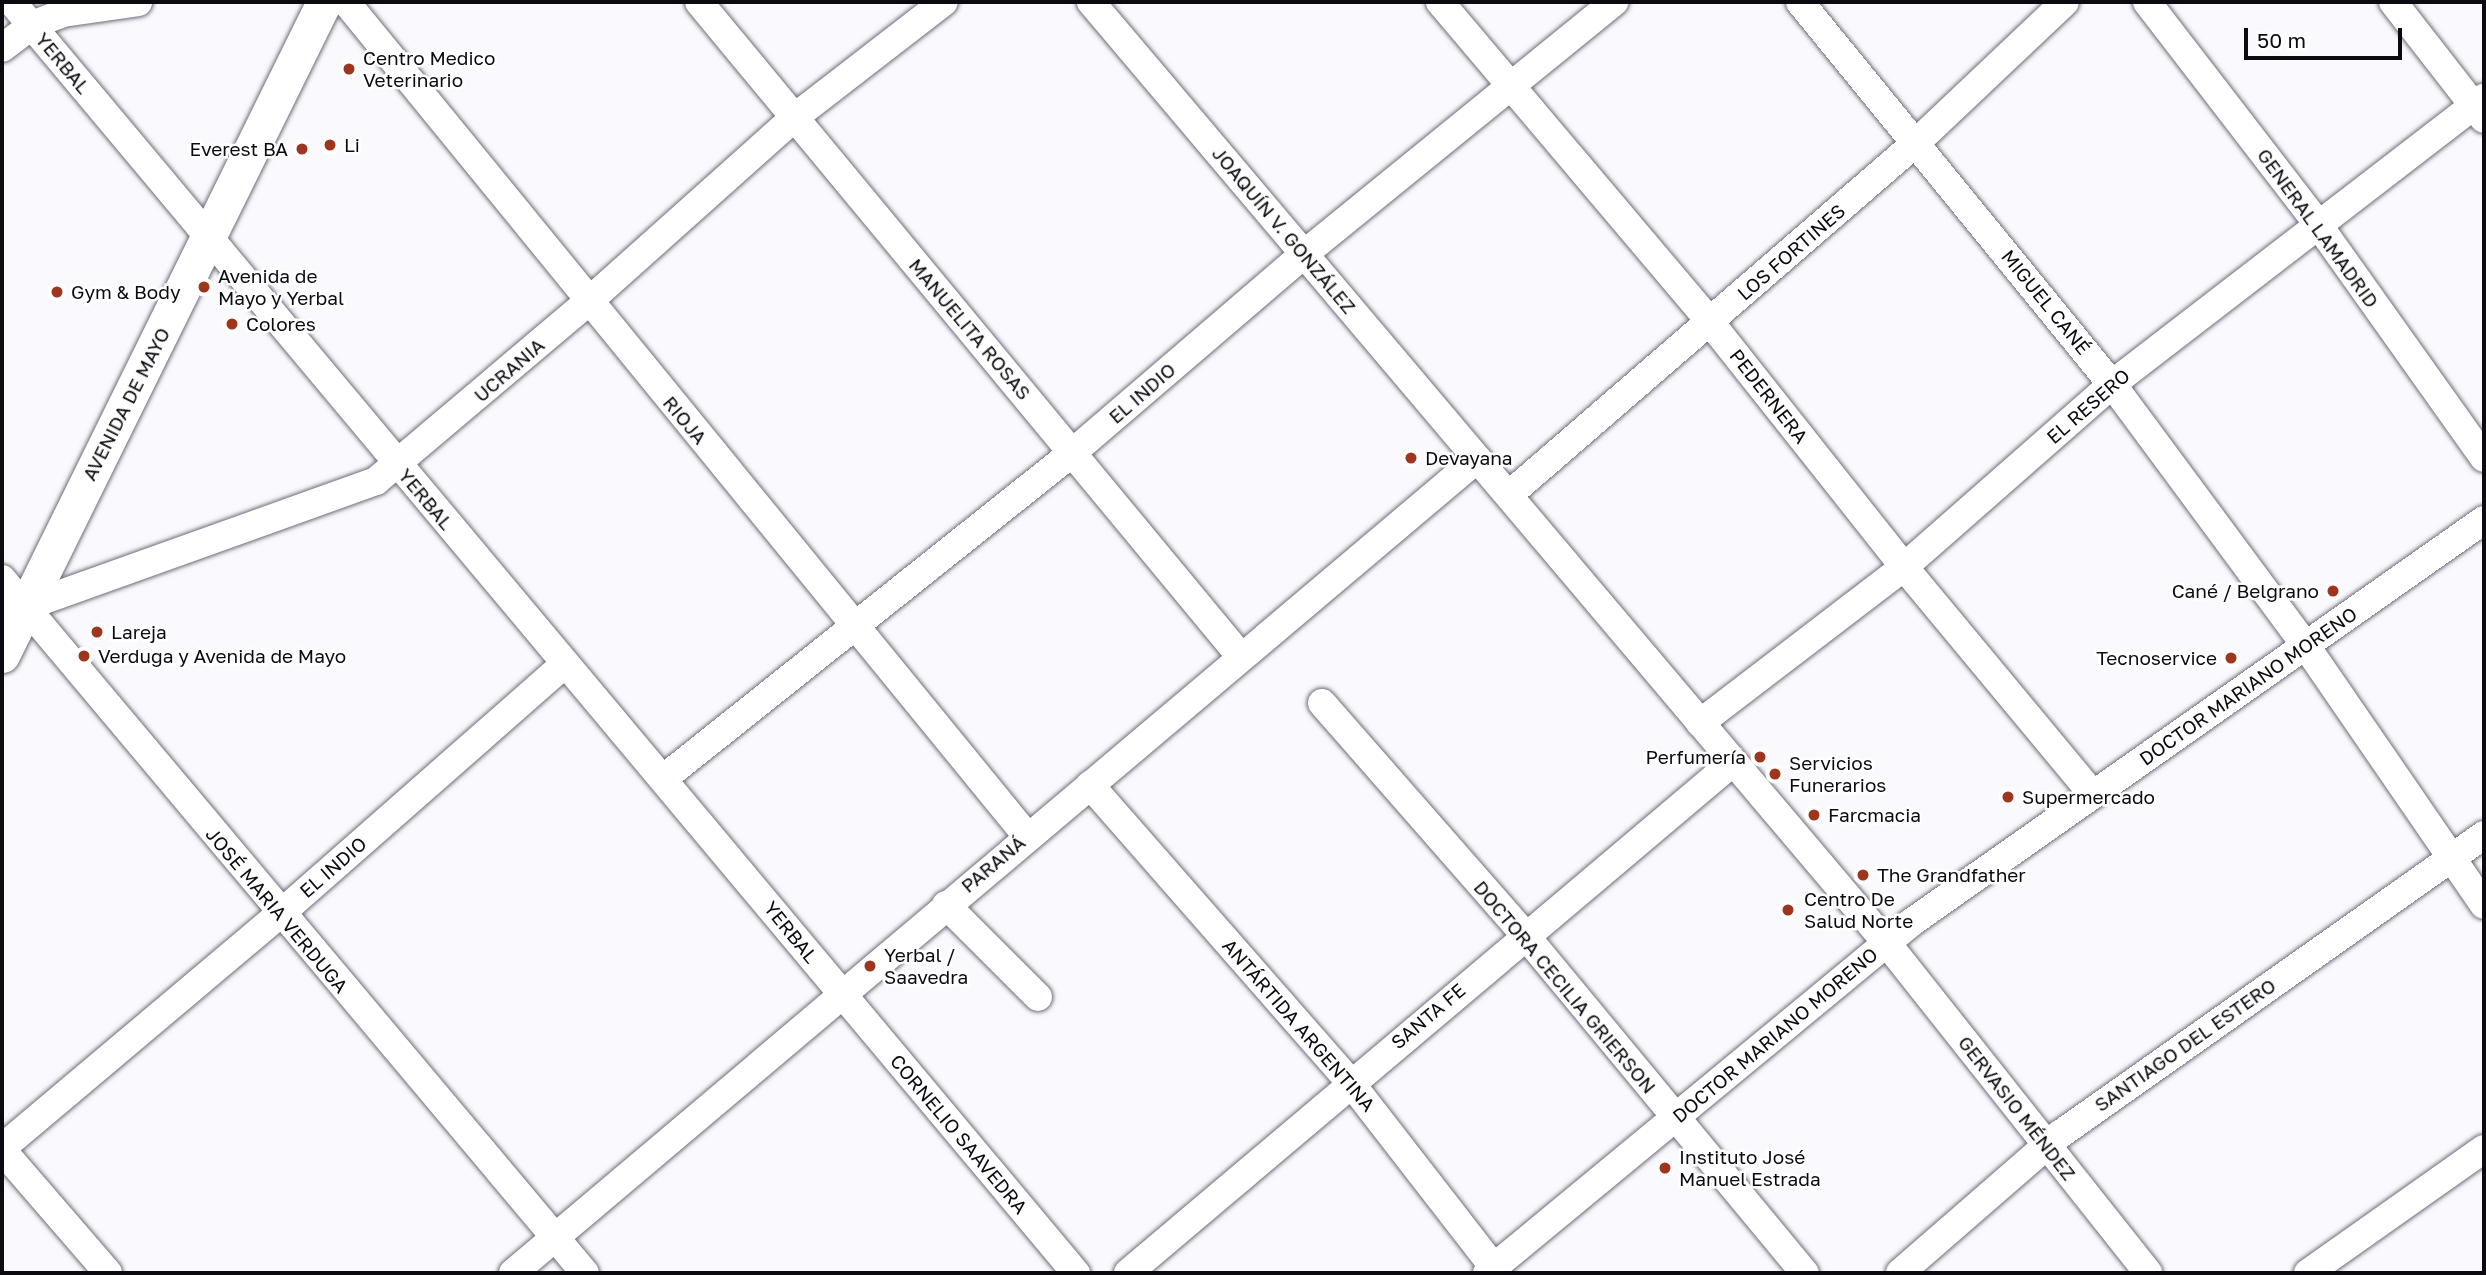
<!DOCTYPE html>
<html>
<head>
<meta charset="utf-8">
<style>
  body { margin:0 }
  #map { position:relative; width:2486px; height:1275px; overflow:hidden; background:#faf9fd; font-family:"Golos Text",sans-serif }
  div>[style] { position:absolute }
  .roads { filter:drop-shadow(0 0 2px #706b7a) drop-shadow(0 0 2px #706b7a) }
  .minor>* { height:28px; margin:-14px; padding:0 14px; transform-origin:14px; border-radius:14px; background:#fff }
  .major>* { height:35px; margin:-17.5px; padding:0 17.5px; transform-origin:17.5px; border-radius:17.5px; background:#fff }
  .dots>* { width:19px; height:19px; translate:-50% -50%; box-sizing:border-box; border:4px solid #fff; border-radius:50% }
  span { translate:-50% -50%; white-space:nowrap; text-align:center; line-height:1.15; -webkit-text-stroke:5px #fff; paint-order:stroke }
  .poi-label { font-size:19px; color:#0c0a10 }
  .left { translate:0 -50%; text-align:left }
  .right { translate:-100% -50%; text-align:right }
  .street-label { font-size:19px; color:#0c0a10 }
  .frame { position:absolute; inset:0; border:4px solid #0c0a10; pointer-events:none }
  .scale { position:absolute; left:2244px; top:28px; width:158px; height:32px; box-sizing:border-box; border:4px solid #0c0a10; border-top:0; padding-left:9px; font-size:21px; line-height:24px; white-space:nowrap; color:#0c0a10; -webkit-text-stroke:5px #fff; paint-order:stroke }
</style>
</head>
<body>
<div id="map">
  <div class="roads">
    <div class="minor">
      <i style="left:12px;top:2px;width:1658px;rotate:50.07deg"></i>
      <i style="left:346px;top:2px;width:1077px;rotate:50.77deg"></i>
      <i style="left:699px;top:2px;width:850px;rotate:50.39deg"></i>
      <i style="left:1091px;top:2px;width:1231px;rotate:49.78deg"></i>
      <i style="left:1886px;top:942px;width:422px;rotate:51.6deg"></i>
      <i style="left:1440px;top:2px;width:419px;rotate:49.8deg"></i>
      <i style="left:1710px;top:322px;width:313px;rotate:51.6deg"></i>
      <i style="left:1904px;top:567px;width:296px;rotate:50.3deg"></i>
      <i style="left:1800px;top:2px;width:493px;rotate:50.8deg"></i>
      <i style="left:2112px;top:384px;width:326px;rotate:53.5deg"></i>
      <i style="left:2306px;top:646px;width:314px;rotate:55.5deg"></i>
      <i style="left:2147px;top:2px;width:279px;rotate:52.4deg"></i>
      <i style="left:2317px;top:223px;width:288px;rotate:54.6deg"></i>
      <i style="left:2393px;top:2px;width:148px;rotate:52.1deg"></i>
      <i style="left:2px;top:48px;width:38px;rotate:-37deg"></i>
      <i style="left:32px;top:25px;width:33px;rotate:-21deg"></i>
      <i style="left:63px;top:13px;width:76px;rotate:-8.3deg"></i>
      <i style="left:1510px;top:494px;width:540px;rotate:-40.87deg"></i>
      <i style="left:1918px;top:141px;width:202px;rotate:-43.4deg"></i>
      <i style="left:2px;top:579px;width:906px;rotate:49.97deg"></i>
      <i style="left:2px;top:615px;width:397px;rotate:-19.7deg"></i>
      <i style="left:376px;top:481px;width:277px;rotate:-40.2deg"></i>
      <i style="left:588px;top:302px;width:278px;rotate:-41.8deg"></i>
      <i style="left:795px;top:117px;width:188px;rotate:-37.7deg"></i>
      <i style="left:1322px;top:703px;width:308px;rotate:48.8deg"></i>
      <i style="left:1525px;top:935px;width:439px;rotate:50.4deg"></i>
      <i style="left:1700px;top:723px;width:257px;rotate:-37.4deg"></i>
      <i style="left:1904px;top:567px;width:277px;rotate:-41.3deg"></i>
      <i style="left:2112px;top:384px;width:469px;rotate:-37.6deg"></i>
      <i style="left:664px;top:778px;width:522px;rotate:-38.54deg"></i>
      <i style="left:1072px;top:453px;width:306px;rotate:-40.6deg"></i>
      <i style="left:1304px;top:254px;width:400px;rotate:-39.1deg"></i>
      <i style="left:1090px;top:785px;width:395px;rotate:48.8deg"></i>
      <i style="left:1350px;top:1082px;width:242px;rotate:52.2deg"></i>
      <i style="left:946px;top:905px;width:130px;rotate:45deg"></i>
      <i style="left:2px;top:1148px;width:362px;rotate:-40.1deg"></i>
      <i style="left:279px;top:915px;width:381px;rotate:-41.3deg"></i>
      <i style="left:2px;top:1150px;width:162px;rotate:49.2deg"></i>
      <i style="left:513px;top:1273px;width:1262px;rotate:-40.18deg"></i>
      <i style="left:1128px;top:1273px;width:791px;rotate:-40.18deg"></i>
      <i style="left:1487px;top:1273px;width:551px;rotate:-39.55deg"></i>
      <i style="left:1912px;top:922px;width:699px;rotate:-35.1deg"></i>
      <i style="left:1900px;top:1273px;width:211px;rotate:-41deg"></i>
      <i style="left:2059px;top:1135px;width:520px;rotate:-35.22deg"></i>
      <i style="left:2308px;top:1273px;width:215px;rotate:-35.2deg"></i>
    </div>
    <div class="major">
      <i style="left:2px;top:655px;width:728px;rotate:-63.75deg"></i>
    </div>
  </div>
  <div class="dots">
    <i style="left:349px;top:69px;background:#9e351e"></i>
    <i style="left:330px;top:145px;background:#9e351e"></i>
    <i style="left:302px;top:149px;background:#9e351e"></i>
    <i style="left:204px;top:287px;background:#9e351e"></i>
    <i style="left:57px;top:292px;background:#9e351e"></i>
    <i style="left:232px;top:324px;background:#9e351e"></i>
    <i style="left:1411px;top:458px;background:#9e351e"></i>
    <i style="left:2333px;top:591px;background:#9e351e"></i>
    <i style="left:97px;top:632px;background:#9e351e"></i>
    <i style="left:84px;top:656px;background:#9e351e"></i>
    <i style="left:2231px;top:658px;background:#9e351e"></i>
    <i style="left:1760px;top:757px;background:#9e351e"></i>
    <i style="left:1775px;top:774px;background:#9e351e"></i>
    <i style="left:2008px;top:797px;background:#9e351e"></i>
    <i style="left:1814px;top:815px;background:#9e351e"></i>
    <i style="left:1863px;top:875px;background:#9e351e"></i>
    <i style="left:1788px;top:910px;background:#9e351e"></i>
    <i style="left:870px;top:966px;background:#9e351e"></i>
    <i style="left:1665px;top:1168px;background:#9e351e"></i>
  </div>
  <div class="poi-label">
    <span class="left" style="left:363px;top:69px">Centro Medico<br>Veterinario</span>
    <span class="left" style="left:344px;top:145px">Li</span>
    <span class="right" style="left:288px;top:149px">Everest BA</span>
    <span class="left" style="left:218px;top:287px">Avenida de<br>Mayo y Yerbal</span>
    <span class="left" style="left:71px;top:292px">Gym &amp; Body</span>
    <span class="left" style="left:246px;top:324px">Colores</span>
    <span class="left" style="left:1425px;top:458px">Devayana</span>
    <span class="right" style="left:2319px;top:591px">Cané / Belgrano</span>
    <span class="left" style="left:111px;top:632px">Lareja</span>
    <span class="left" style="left:98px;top:656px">Verduga y Avenida de Mayo</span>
    <span class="right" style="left:2217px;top:658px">Tecnoservice</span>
    <span class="right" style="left:1746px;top:757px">Perfumería</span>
    <span class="left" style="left:1789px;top:774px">Servicios<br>Funerarios</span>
    <span class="left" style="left:2022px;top:797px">Supermercado</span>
    <span class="left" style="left:1828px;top:815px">Farcmacia</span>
    <span class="left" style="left:1877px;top:875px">The Grandfather</span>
    <span class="left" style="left:1804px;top:910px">Centro De<br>Salud Norte</span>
    <span class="left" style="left:884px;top:966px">Yerbal /<br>Saavedra</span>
    <span class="left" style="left:1679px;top:1168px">Instituto José<br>Manuel Estrada</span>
  </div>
  <div class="street-label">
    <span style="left:63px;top:63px;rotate:50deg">YERBAL</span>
    <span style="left:2318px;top:228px;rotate:54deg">GENERAL LAMADRID</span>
    <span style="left:1284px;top:230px;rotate:50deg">JOAQUÍN V. GONZÁLEZ</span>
    <span style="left:1791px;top:252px;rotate:-41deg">LOS FORTINES</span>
    <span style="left:2046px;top:302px;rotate:51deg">MIGUEL CANÉ</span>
    <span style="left:970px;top:329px;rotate:50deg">MANUELITA ROSAS</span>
    <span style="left:509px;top:370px;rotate:-41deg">UCRANIA</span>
    <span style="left:1142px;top:393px;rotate:-41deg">EL INDIO</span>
    <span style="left:1769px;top:396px;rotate:52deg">PEDERNERA</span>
    <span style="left:126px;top:404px;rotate:-63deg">AVENIDA DE MAYO</span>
    <span style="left:2088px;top:406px;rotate:-41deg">EL RESERO</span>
    <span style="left:685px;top:420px;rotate:50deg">RIOJA</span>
    <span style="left:426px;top:499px;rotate:50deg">YERBAL</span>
    <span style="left:2248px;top:686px;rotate:-35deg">DOCTOR MARIANO MORENO</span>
    <span style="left:993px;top:864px;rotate:-40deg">PARANÁ</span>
    <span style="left:333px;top:867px;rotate:-41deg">EL INDIO</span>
    <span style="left:277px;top:910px;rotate:50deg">JOSÉ MARIA VERDUGA</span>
    <span style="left:791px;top:932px;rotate:51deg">YERBAL</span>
    <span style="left:1565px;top:987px;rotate:50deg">DOCTORA CECILIA GRIERSON</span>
    <span style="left:1428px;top:1016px;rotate:-40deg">SANTA FE</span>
    <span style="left:1299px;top:1025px;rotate:49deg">ANTÁRTIDA ARGENTINA</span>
    <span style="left:1775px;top:1035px;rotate:-40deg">DOCTOR MARIANO MORENO</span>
    <span style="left:2185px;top:1045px;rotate:-35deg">SANTIAGO DEL ESTERO</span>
    <span style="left:2017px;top:1108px;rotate:52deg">GERVASIO MÉNDEZ</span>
    <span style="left:959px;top:1134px;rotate:50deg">CORNELIO SAAVEDRA</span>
  </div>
  <div class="frame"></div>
  <div class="scale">50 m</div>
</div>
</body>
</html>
